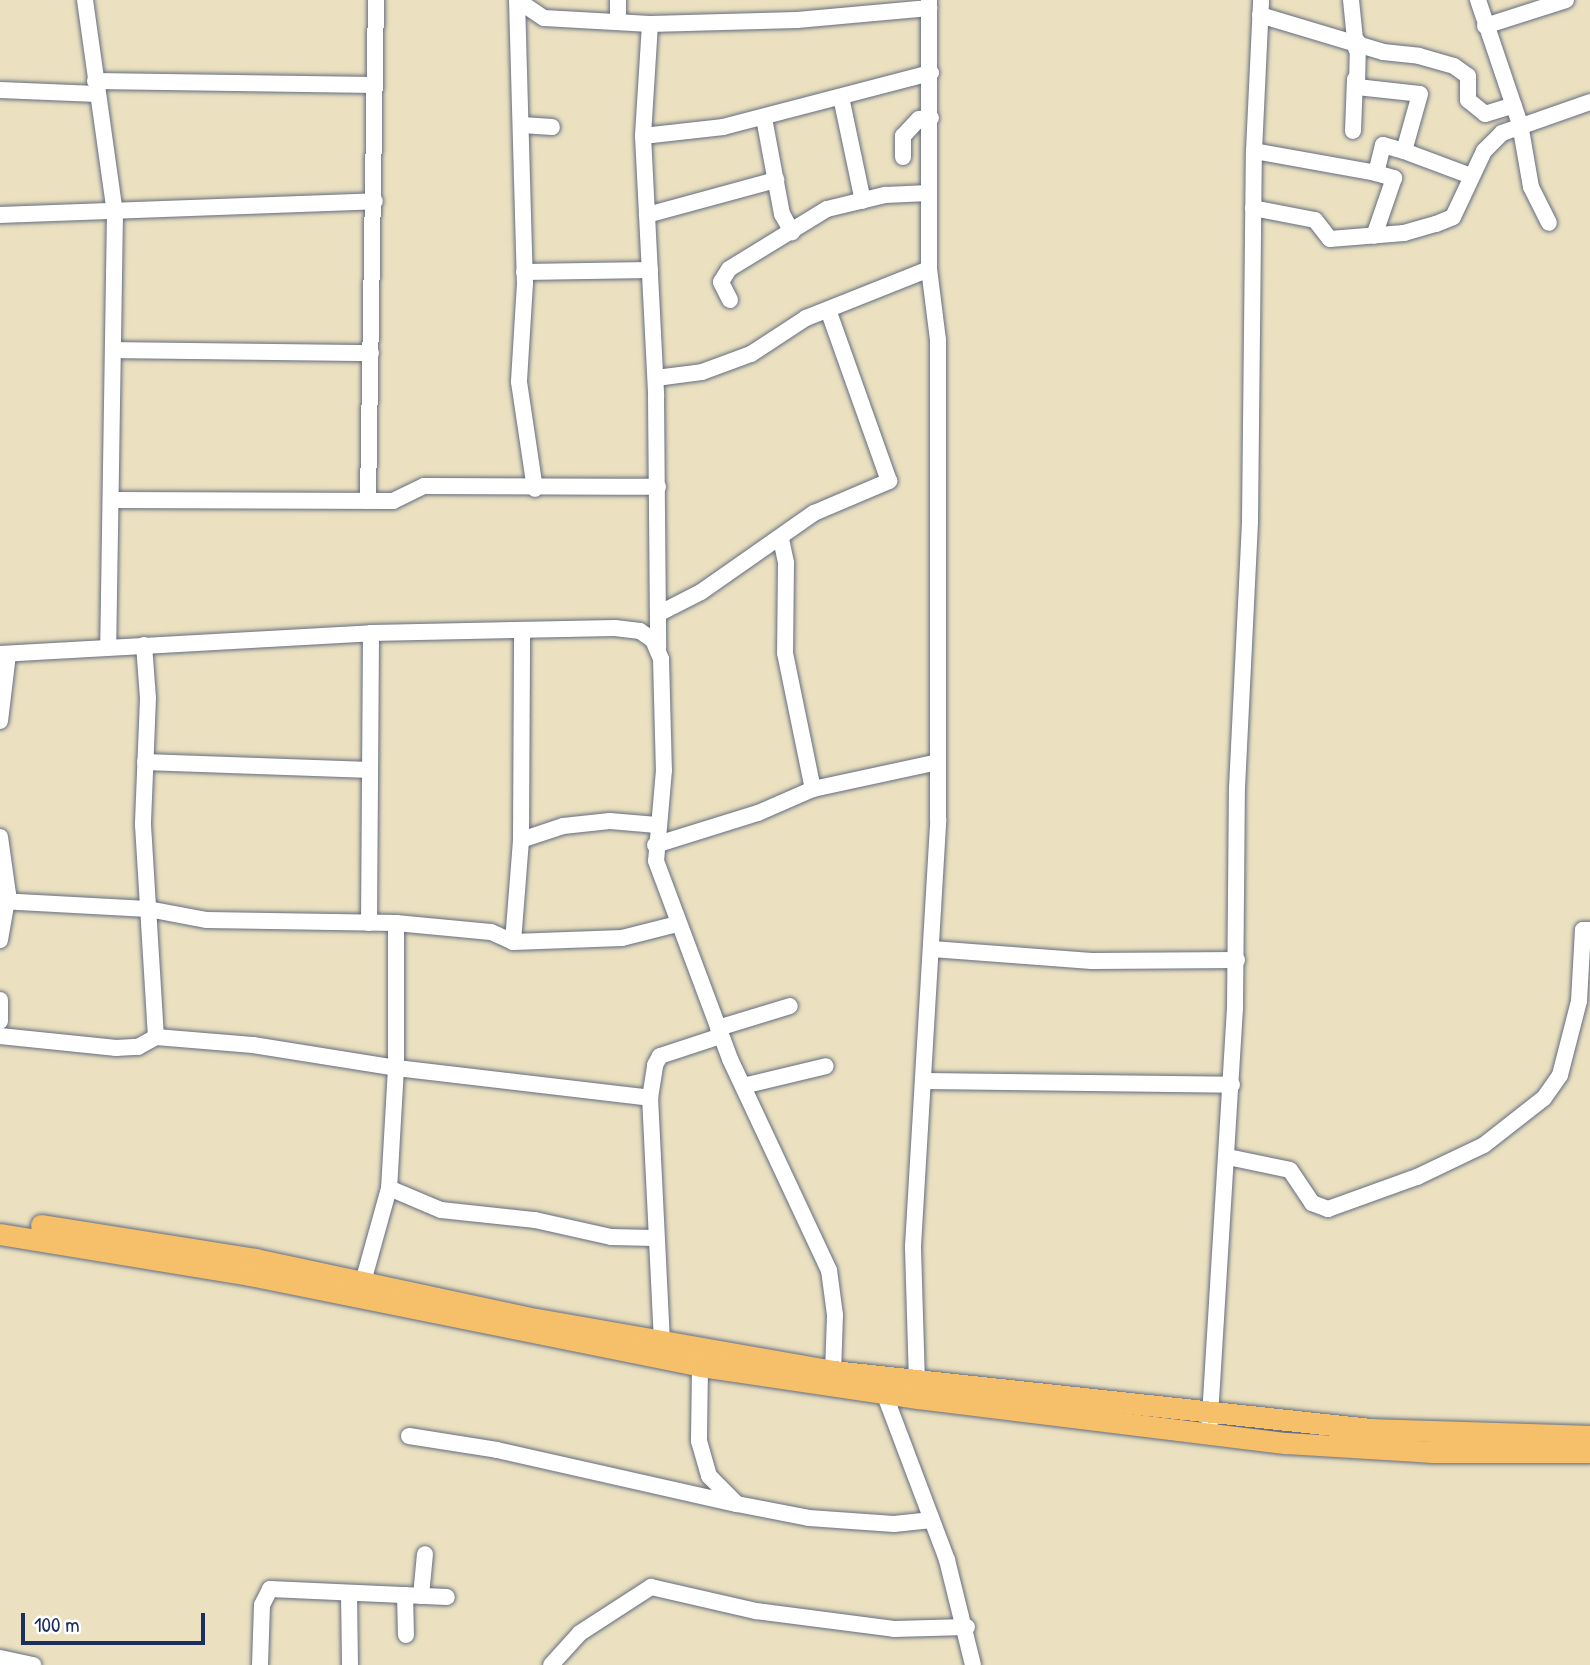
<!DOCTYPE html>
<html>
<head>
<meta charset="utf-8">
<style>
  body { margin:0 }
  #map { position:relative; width:1590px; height:1665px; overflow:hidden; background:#ebe1c0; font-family:"Patrick Hand",sans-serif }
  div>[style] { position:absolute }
  .roads { filter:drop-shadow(0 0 2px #646d80) drop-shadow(0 0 2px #646d80) }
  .minor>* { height:16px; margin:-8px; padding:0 8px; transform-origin:8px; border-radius:8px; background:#fff }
  .major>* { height:21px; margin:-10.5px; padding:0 10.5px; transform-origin:10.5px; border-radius:10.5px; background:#f6c06b }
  span { translate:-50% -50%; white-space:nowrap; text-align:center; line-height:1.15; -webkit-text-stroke:7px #fff; paint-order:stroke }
  .scale { position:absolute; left:21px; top:1613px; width:184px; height:32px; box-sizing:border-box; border:4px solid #1b2f5e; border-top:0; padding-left:9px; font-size:21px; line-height:24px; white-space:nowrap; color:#1b2f5e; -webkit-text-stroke:5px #fff; paint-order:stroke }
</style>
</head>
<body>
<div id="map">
  <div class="roads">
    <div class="minor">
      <i style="left:85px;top:0;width:215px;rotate:82deg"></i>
      <i style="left:115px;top:213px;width:434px;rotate:90.9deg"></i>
      <i style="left:517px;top:0;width:283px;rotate:88.4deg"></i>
      <i style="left:525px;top:283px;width:99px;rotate:93.5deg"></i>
      <i style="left:519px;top:382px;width:108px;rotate:81.5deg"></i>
      <i style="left:517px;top:0;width:32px;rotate:34deg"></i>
      <i style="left:544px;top:18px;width:106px;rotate:3.2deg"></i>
      <i style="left:650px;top:24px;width:147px;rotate:-1.6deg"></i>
      <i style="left:797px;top:20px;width:133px;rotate:-5.2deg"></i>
      <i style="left:618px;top:0;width:20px;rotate:90deg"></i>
      <i style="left:1351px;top:0;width:49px;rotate:84.2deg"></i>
      <i style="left:1478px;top:0;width:131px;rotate:71.3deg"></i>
      <i style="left:1520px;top:124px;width:64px;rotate:80.1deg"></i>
      <i style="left:1531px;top:187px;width:40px;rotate:63.4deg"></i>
      <i style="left:1260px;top:15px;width:128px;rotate:16.7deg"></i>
      <i style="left:1383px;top:52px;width:36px;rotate:6deg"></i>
      <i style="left:1419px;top:56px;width:36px;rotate:16deg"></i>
      <i style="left:1454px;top:66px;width:17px;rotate:36deg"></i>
      <i style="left:1468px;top:76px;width:24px;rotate:90deg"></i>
      <i style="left:1468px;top:100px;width:22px;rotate:39deg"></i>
      <i style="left:1485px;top:114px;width:30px;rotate:-17deg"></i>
      <i style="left:650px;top:24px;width:112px;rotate:93.6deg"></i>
      <i style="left:643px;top:136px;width:261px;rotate:87.1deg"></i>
      <i style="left:656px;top:397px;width:251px;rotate:89.5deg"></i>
      <i style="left:1485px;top:26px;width:85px;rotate:-17.8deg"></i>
      <i style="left:1358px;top:42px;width:45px;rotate:91.3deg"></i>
      <i style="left:1357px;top:87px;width:63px;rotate:6.3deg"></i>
      <i style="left:1420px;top:94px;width:59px;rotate:105.7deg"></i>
      <i style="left:1404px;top:151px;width:22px;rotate:-164deg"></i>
      <i style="left:1383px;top:145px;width:29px;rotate:104deg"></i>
      <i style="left:1376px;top:173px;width:19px;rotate:16deg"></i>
      <i style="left:1394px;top:178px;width:61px;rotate:109deg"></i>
      <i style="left:95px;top:81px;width:279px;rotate:0.8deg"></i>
      <i style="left:0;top:90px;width:97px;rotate:2.4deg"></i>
      <i style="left:841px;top:97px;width:106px;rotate:78.1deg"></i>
      <i style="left:764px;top:118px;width:98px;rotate:79.4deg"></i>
      <i style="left:782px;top:214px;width:21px;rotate:61deg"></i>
      <i style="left:522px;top:125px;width:30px;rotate:4deg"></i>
      <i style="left:1353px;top:131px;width:52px;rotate:-87.8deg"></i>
      <i style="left:643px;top:136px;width:81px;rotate:-6.4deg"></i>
      <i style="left:723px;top:127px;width:215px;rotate:-14.6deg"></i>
      <i style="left:1254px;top:151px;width:124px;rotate:10.2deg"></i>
      <i style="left:1404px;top:151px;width:72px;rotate:20.5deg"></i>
      <i style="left:903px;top:157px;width:21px;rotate:-90deg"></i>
      <i style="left:903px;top:136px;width:23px;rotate:-47deg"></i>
      <i style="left:919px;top:119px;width:12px;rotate:-5deg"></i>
      <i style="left:1253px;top:208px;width:63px;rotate:11deg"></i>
      <i style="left:1315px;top:220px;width:24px;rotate:52deg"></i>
      <i style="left:1330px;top:239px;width:74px;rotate:-4.6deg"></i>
      <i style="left:1404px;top:233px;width:33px;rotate:-16deg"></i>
      <i style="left:1436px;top:224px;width:18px;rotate:-22deg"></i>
      <i style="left:1453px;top:217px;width:73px;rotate:-64.8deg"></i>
      <i style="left:1484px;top:151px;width:25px;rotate:-45deg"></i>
      <i style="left:1502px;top:133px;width:93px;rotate:-19.4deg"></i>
      <i style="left:0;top:215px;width:375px;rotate:-2.1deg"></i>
      <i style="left:647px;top:215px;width:134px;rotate:-15.2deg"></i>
      <i style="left:524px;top:272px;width:126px;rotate:-0.9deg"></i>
      <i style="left:730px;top:300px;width:20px;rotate:-117deg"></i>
      <i style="left:721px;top:282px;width:15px;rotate:-58deg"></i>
      <i style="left:729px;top:269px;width:115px;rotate:-31.5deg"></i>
      <i style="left:827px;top:209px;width:60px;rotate:-13.6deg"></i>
      <i style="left:885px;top:195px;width:44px;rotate:-2.6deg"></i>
      <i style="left:115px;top:350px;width:256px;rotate:0.7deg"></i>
      <i style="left:656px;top:378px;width:46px;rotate:-7.4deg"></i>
      <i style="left:702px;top:372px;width:52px;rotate:-20.2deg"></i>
      <i style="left:751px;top:354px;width:66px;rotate:-33.2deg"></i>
      <i style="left:806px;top:318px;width:132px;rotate:-21.7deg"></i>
      <i style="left:113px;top:500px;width:280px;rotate:0.2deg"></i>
      <i style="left:393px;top:501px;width:34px;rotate:-26deg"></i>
      <i style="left:424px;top:486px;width:234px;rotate:0.2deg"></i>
      <i style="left:368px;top:501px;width:501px;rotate:-89.09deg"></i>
      <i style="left:781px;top:539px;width:25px;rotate:78deg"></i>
      <i style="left:786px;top:563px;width:90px;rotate:90.6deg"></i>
      <i style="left:785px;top:653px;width:139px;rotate:78.4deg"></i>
      <i style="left:658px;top:614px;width:48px;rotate:-27.1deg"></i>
      <i style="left:701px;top:592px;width:138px;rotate:-35deg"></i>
      <i style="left:814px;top:513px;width:82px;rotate:-23.1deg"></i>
      <i style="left:889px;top:481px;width:182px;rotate:-109.6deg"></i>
      <i style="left:144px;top:645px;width:53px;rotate:85.7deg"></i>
      <i style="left:148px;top:698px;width:127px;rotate:92.3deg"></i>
      <i style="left:143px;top:825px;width:212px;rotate:86.5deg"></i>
      <i style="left:0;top:654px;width:372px;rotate:-3.2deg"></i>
      <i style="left:371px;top:633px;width:244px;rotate:-1.2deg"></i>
      <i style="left:615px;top:628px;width:25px;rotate:7deg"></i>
      <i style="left:640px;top:631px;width:16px;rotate:35deg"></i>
      <i style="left:653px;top:640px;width:21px;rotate:67deg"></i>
      <i style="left:661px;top:659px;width:111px;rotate:88.5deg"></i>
      <i style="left:664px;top:770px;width:91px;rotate:95deg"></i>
      <i style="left:656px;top:861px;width:211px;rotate:69.5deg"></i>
      <i style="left:730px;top:1059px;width:233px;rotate:64.9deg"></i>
      <i style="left:829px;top:1270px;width:45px;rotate:82.4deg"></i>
      <i style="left:835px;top:1315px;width:56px;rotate:92deg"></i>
      <i style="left:0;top:721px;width:67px;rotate:-83.2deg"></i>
      <i style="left:145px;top:762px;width:225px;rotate:2deg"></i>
      <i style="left:0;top:837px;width:58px;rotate:82deg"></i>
      <i style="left:8px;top:894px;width:47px;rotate:99.9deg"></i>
      <i style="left:521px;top:840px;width:209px;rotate:-89.7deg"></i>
      <i style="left:655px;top:845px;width:108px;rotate:-17.3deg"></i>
      <i style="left:758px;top:813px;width:60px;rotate:-23.6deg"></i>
      <i style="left:813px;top:789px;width:128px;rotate:-12.2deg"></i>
      <i style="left:0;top:901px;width:148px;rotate:3.1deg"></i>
      <i style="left:148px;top:909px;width:60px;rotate:10.6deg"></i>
      <i style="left:207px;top:920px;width:189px;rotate:0.9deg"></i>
      <i style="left:396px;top:923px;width:95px;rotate:5.4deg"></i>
      <i style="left:491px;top:932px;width:24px;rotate:24deg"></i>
      <i style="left:513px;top:942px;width:102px;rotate:-85.5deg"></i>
      <i style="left:521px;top:840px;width:44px;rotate:-18.4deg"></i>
      <i style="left:563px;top:826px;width:47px;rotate:-6.1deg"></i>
      <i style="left:610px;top:821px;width:47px;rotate:4.9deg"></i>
      <i style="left:369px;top:923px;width:290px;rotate:-89.6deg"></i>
      <i style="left:396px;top:923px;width:145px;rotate:90deg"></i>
      <i style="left:396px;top:1068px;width:120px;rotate:93.3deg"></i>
      <i style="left:389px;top:1188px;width:56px;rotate:22.9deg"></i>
      <i style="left:441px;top:1210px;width:95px;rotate:6.1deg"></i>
      <i style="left:535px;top:1220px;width:78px;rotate:12.6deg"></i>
      <i style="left:611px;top:1237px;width:43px;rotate:1.3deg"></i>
      <i style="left:513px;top:942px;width:109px;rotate:-2.1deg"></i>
      <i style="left:622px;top:938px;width:57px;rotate:-14.3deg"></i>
      <i style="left:932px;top:949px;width:160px;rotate:4.3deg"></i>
      <i style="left:1092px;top:961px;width:145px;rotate:-0.4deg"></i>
      <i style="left:0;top:1000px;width:21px;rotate:90deg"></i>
      <i style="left:718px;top:1028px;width:75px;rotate:-17deg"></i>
      <i style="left:0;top:1036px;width:117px;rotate:5.9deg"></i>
      <i style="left:116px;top:1048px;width:22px;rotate:-3deg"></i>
      <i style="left:138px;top:1047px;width:21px;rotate:-29deg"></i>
      <i style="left:156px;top:1037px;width:97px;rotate:4.7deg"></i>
      <i style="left:253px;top:1045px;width:145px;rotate:9.1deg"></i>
      <i style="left:396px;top:1068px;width:256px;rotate:6.7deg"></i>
      <i style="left:925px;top:1081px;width:307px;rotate:0.7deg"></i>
      <i style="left:743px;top:1086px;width:85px;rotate:-13.5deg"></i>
      <i style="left:1228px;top:1157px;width:63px;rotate:11.8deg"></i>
      <i style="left:1290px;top:1170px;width:40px;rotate:56deg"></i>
      <i style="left:1312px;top:1203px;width:17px;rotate:21deg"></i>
      <i style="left:1328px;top:1209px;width:95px;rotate:-19.8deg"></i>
      <i style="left:1417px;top:1177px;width:74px;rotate:-25.5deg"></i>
      <i style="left:1484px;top:1145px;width:76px;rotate:-38.1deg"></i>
      <i style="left:1544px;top:1098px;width:28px;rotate:-55deg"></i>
      <i style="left:1560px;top:1075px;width:76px;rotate:-75.6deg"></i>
      <i style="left:1579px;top:1001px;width:71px;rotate:-86.8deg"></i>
      <i style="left:1583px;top:930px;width:7px"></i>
      <i style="left:363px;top:1282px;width:98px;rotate:-74.5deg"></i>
      <i style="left:662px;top:1342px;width:244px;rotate:-92.8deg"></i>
      <i style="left:650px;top:1098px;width:33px;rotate:-81deg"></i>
      <i style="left:655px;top:1065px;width:10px;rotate:-61deg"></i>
      <i style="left:660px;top:1056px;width:64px;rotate:-18.2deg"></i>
      <i style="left:700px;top:1366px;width:75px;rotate:90.8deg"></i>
      <i style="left:699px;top:1441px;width:36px;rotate:74deg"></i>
      <i style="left:709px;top:1476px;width:40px;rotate:45deg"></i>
      <i style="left:737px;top:1504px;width:73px;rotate:11deg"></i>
      <i style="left:809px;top:1518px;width:85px;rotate:4deg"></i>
      <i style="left:894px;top:1524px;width:38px;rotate:-6deg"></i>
      <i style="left:917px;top:1383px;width:137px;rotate:-91.7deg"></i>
      <i style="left:913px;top:1246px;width:428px;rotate:-86.6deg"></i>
      <i style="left:938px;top:819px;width:479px;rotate:-90deg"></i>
      <i style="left:938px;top:340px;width:72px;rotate:-97.2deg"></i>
      <i style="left:929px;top:269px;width:269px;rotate:-90deg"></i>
      <i style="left:884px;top:1393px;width:178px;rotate:69.3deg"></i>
      <i style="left:947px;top:1560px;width:108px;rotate:76.1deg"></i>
      <i style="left:1209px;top:1433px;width:426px;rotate:-86.5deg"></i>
      <i style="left:1235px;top:1008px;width:220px;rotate:-89.5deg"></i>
      <i style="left:1237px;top:788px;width:267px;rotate:-87.2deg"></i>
      <i style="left:1250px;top:521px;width:370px;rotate:-89.4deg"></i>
      <i style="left:1254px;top:151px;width:151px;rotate:-87.3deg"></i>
      <i style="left:409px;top:1436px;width:89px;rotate:9deg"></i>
      <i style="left:497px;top:1450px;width:245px;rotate:12.7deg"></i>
      <i style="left:349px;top:1593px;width:72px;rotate:89.2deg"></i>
      <i style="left:405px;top:1595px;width:40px;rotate:88.6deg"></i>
      <i style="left:421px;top:1596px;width:42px;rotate:-84.6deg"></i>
      <i style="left:0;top:1658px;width:34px;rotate:12deg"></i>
      <i style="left:260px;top:1665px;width:60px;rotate:-88.1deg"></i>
      <i style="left:262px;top:1605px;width:18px;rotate:-63deg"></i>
      <i style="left:270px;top:1589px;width:177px;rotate:2.6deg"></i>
      <i style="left:551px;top:1665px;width:43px;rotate:-47.8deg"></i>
      <i style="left:580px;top:1633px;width:85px;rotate:-32.9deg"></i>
      <i style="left:651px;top:1587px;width:108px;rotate:12.9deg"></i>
      <i style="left:756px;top:1611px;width:139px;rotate:7.4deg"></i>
      <i style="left:894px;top:1629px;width:73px;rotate:-1.6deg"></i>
    </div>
    <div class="major">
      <i style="left:41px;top:1225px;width:217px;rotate:9deg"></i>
      <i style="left:255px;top:1259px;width:287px;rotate:12.1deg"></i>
      <i style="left:536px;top:1319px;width:302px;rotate:9.9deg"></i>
      <i style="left:833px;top:1371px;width:540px;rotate:6.16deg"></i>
      <i style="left:1370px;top:1429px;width:220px;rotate:1.8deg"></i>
      <i style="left:0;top:1234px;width:253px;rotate:9.3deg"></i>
      <i style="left:250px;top:1275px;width:459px;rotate:11.4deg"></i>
      <i style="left:700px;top:1366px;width:220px;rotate:8.4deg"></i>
      <i style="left:918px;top:1398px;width:371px;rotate:7deg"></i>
      <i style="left:1286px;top:1443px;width:147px;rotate:3.5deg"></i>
      <i style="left:1433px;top:1452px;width:157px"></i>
    </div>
  </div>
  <div class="scale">100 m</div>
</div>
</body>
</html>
